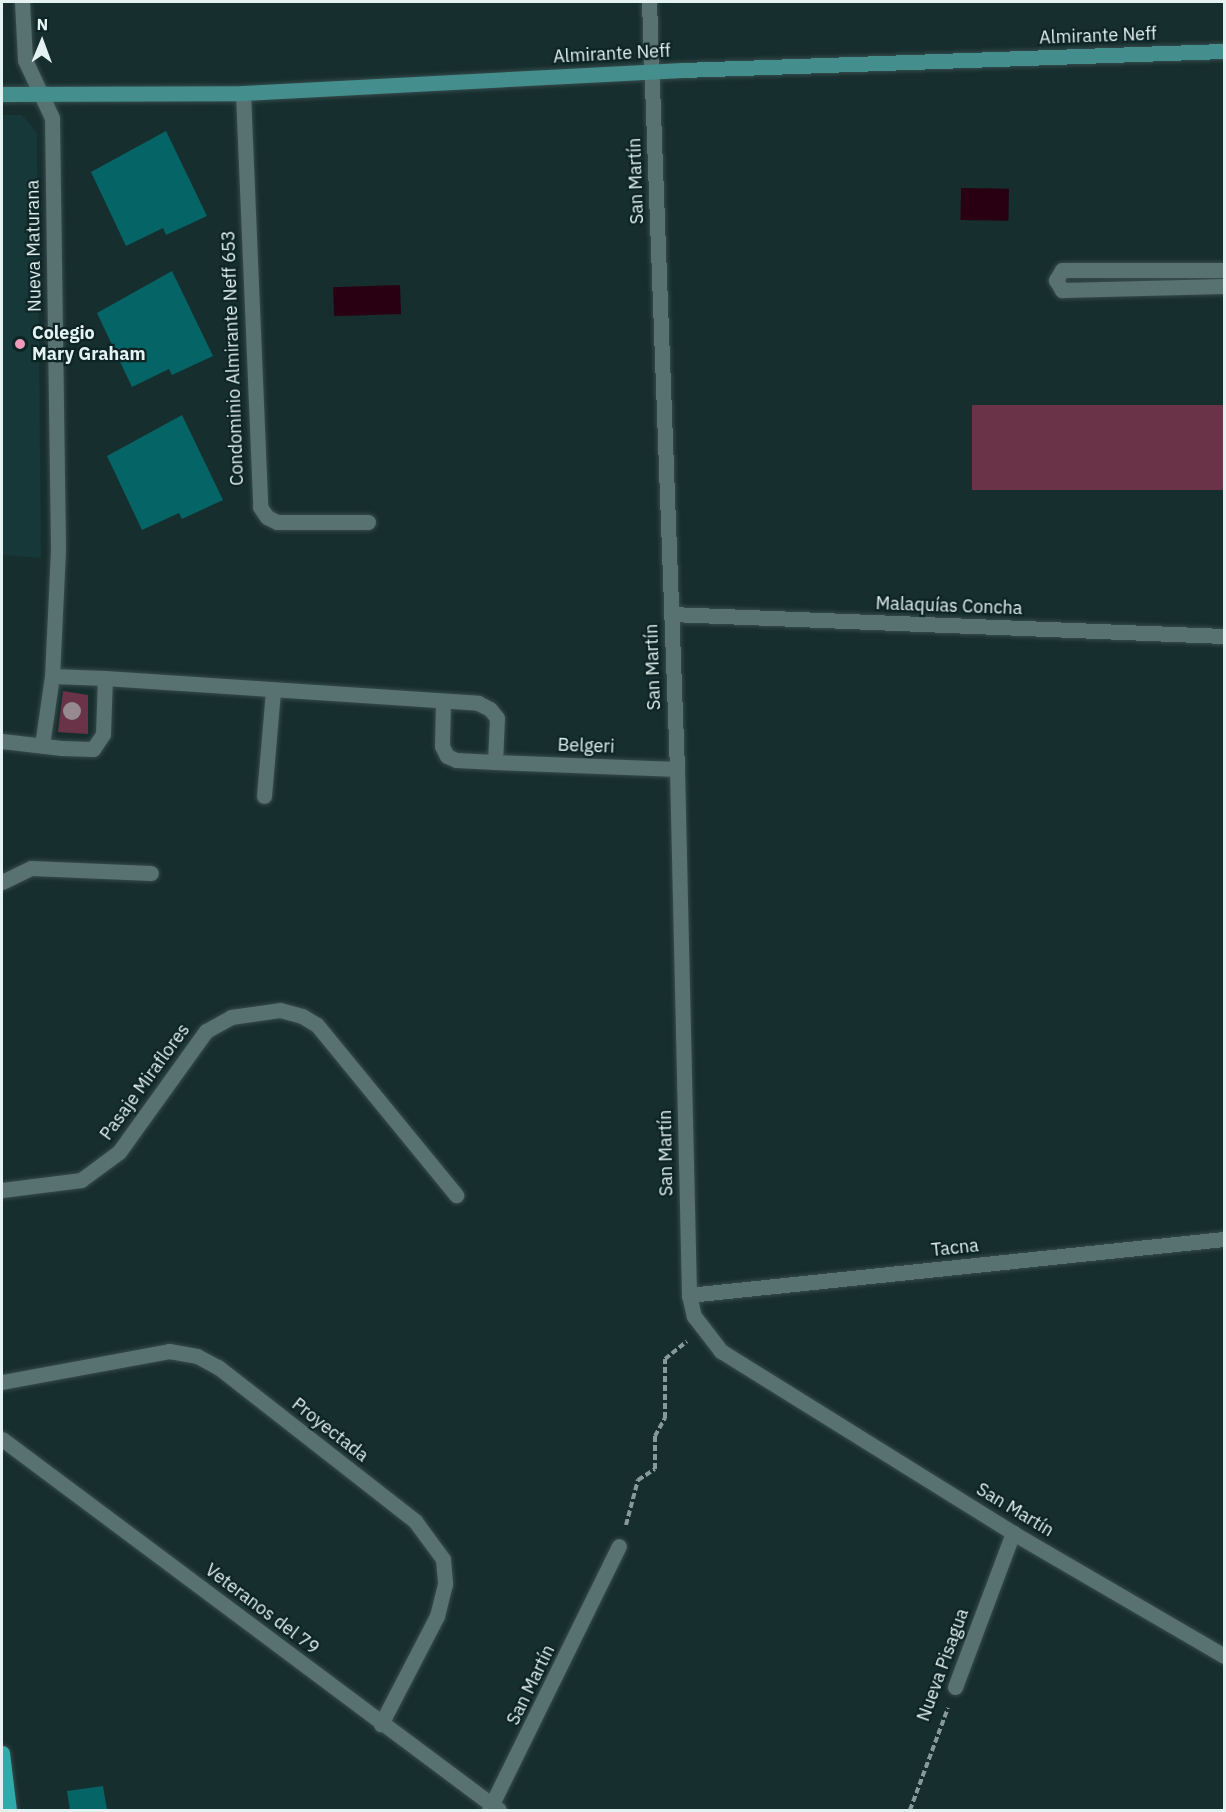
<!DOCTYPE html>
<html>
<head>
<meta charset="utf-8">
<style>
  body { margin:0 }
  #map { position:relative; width:1226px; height:1812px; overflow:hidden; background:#172e2e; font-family:"IBM Plex Sans",sans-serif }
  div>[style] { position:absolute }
  .built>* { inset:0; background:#163838 }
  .green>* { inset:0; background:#6b3348; transform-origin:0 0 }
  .water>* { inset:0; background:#280011; transform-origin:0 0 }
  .building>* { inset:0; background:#056465 }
  .path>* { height:4px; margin-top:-2px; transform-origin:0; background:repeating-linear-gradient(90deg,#879999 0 6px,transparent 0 9px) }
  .roads { filter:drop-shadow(0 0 2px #374b4b) drop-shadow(0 0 2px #374b4b) }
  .street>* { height:15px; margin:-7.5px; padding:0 7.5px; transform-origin:7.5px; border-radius:7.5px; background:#587171 }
  .secondary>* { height:15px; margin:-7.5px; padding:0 7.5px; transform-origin:7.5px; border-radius:7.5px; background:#448e8e }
  .primary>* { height:15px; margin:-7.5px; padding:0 7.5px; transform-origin:7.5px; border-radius:7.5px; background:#30abac }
  .trees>* { width:18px; height:18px; margin:-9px; border-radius:50%; background:#968990 }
  .dots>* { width:16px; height:16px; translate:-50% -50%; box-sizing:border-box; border:3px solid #0d2424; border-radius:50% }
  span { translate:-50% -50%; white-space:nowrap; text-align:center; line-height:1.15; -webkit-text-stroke:4.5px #0d2424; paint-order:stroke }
  .street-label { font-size:18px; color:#e4f2f1 }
  .poi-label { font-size:18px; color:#e4f2f1; font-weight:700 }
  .left { translate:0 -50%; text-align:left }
  .frame { position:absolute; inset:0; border:3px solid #e4f2f1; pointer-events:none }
  .north { position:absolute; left:12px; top:12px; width:60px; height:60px; -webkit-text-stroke:4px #0d2424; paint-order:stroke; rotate:1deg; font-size:16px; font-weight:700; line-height:24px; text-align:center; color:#e4f2f1 }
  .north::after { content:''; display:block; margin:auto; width:21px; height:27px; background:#e4f2f1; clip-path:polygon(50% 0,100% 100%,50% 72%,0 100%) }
</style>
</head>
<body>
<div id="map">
  <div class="built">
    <i style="clip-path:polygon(2px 115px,22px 115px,37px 133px,41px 558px,2px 555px)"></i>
  </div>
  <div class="green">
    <i style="left:1224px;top:405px;width:85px;height:252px;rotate:90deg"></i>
    <i style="clip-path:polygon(63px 691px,88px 695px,88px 734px,58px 732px)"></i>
  </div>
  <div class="water">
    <i style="left:961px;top:188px;width:48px;height:32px;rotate:1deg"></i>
    <i style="left:400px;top:285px;width:29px;height:67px;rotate:88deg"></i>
  </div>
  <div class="building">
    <i style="clip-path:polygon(166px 131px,207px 216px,166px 235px,163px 228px,126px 246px,91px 172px)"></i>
    <i style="clip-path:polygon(172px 271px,213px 356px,172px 375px,169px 369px,132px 387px,97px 313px)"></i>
    <i style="clip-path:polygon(182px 415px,223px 500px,182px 519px,179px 513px,142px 530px,107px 456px)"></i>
    <i style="clip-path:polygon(103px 1786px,107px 1810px,70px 1810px,67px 1791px)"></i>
  </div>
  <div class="path">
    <i style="left:626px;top:1525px;width:47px;rotate:-75.1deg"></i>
    <i style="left:638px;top:1480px;width:20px;rotate:-33deg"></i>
    <i style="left:655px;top:1469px;width:33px;rotate:-90deg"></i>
    <i style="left:655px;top:1436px;width:21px;rotate:-61deg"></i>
    <i style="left:665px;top:1418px;width:59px;rotate:-90deg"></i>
    <i style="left:665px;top:1359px;width:28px;rotate:-39deg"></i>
    <i style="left:910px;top:1810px;width:109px;rotate:-69.6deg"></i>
  </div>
  <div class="roads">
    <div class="street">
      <i style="left:22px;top:2px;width:58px;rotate:87deg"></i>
      <i style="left:25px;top:60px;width:64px;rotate:65deg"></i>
      <i style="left:52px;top:118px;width:432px;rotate:89.2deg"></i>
      <i style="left:58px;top:550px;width:126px;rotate:92.7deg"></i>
      <i style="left:649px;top:2px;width:768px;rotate:87.91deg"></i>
      <i style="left:677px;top:769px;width:526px;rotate:88.69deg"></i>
      <i style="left:689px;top:1295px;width:22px;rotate:77deg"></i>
      <i style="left:694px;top:1316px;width:44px;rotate:52.4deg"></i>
      <i style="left:721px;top:1351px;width:344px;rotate:31.9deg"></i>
      <i style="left:1013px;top:1533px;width:244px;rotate:30.2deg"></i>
      <i style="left:243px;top:93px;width:414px;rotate:87.6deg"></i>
      <i style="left:260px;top:507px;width:12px;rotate:55deg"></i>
      <i style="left:267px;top:517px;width:11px;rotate:27deg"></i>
      <i style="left:277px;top:522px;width:91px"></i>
      <i style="left:1224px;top:270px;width:162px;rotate:180deg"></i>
      <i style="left:1062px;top:270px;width:12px;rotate:121deg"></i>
      <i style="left:1056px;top:280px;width:12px;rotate:59deg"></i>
      <i style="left:1062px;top:290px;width:162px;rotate:-1.4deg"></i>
      <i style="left:671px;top:614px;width:553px;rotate:2.28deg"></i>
      <i style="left:105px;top:678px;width:374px;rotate:3.8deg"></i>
      <i style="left:478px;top:703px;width:13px;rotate:27deg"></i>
      <i style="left:490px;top:709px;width:11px;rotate:52deg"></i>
      <i style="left:497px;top:718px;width:44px;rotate:92.6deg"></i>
      <i style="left:495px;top:762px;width:39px;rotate:-177deg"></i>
      <i style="left:456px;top:760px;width:10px;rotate:-156deg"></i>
      <i style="left:447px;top:756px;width:11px;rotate:-117deg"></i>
      <i style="left:442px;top:746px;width:45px;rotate:-88.7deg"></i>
      <i style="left:2px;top:741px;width:60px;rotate:6.7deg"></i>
      <i style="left:62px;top:748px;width:31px;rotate:2deg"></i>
      <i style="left:93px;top:749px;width:18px;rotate:-56deg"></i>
      <i style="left:103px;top:734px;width:56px;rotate:-88deg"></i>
      <i style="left:105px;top:678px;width:53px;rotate:-177.8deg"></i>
      <i style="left:52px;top:676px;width:70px;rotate:98.2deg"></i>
      <i style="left:495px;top:762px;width:182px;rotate:2.2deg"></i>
      <i style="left:264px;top:796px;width:106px;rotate:-85.1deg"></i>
      <i style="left:2px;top:882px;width:32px;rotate:-26deg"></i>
      <i style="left:31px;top:868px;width:120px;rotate:2.4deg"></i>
      <i style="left:2px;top:1190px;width:80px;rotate:-7.2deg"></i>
      <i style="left:81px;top:1180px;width:47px;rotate:-36.4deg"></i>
      <i style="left:119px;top:1152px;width:149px;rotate:-54.3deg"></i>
      <i style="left:206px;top:1031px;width:29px;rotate:-29deg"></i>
      <i style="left:231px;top:1017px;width:49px;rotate:-8.1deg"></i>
      <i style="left:280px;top:1010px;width:23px;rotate:15deg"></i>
      <i style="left:302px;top:1016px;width:17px;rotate:31deg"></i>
      <i style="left:317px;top:1025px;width:220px;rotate:50.7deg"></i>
      <i style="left:689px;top:1295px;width:538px;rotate:-5.98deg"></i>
      <i style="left:2px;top:1382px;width:170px;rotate:-10.5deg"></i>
      <i style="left:169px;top:1351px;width:28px;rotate:10deg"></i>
      <i style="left:197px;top:1356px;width:24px;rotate:28deg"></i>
      <i style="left:218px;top:1367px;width:250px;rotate:38deg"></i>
      <i style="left:415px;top:1521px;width:47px;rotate:53.6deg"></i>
      <i style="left:443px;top:1559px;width:25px;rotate:85deg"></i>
      <i style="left:445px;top:1584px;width:33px;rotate:104deg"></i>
      <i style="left:437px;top:1616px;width:122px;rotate:117.4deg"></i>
      <i style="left:2px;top:1439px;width:620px;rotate:36.74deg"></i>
      <i style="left:955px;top:1687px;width:165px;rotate:-69.4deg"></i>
      <i style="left:489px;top:1810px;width:294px;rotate:-63.8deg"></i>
    </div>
    <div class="secondary">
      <i style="left:2px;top:94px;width:241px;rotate:-0.2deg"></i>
      <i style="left:243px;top:93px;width:440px;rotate:-3deg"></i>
      <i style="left:682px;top:70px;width:542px;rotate:-2.01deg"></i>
    </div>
    <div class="primary">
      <i style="left:2px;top:1753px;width:57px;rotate:83deg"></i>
    </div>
  </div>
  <div class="trees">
    <i style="left:72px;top:711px"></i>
  </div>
  <div class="dots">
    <i style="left:20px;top:344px;background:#ef9ab8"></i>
  </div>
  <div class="street-label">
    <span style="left:1098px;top:36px;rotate:-2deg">Almirante Neff</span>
    <span style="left:612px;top:54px;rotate:-3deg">Almirante Neff</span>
    <span style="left:636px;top:181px;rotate:-92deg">San Martín</span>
    <span style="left:34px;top:246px;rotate:-91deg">Nueva Maturana</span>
    <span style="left:233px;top:358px;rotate:-92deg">Condominio Almirante Neff 653</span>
    <span style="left:949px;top:606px;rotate:2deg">Malaquías Concha</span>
    <span style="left:653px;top:667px;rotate:-92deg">San Martín</span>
    <span style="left:586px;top:746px;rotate:2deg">Belgeri</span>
    <span style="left:145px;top:1082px;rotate:-54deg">Pasaje Miraflores</span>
    <span style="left:666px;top:1153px;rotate:-91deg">San Martín</span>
    <span style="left:955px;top:1248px;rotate:-6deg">Tacna</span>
    <span style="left:330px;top:1430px;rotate:38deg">Proyectada</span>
    <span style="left:1015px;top:1510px;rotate:31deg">San Martín</span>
    <span style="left:262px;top:1609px;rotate:37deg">Veteranos del 79</span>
    <span style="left:943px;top:1665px;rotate:-70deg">Nueva Pisagua</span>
    <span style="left:531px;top:1685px;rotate:-64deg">San Martín</span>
  </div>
  <div class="poi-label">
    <span class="left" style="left:32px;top:344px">Colegio<br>Mary Graham</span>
  </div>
  <div class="frame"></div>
  <div class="north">N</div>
</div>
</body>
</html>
